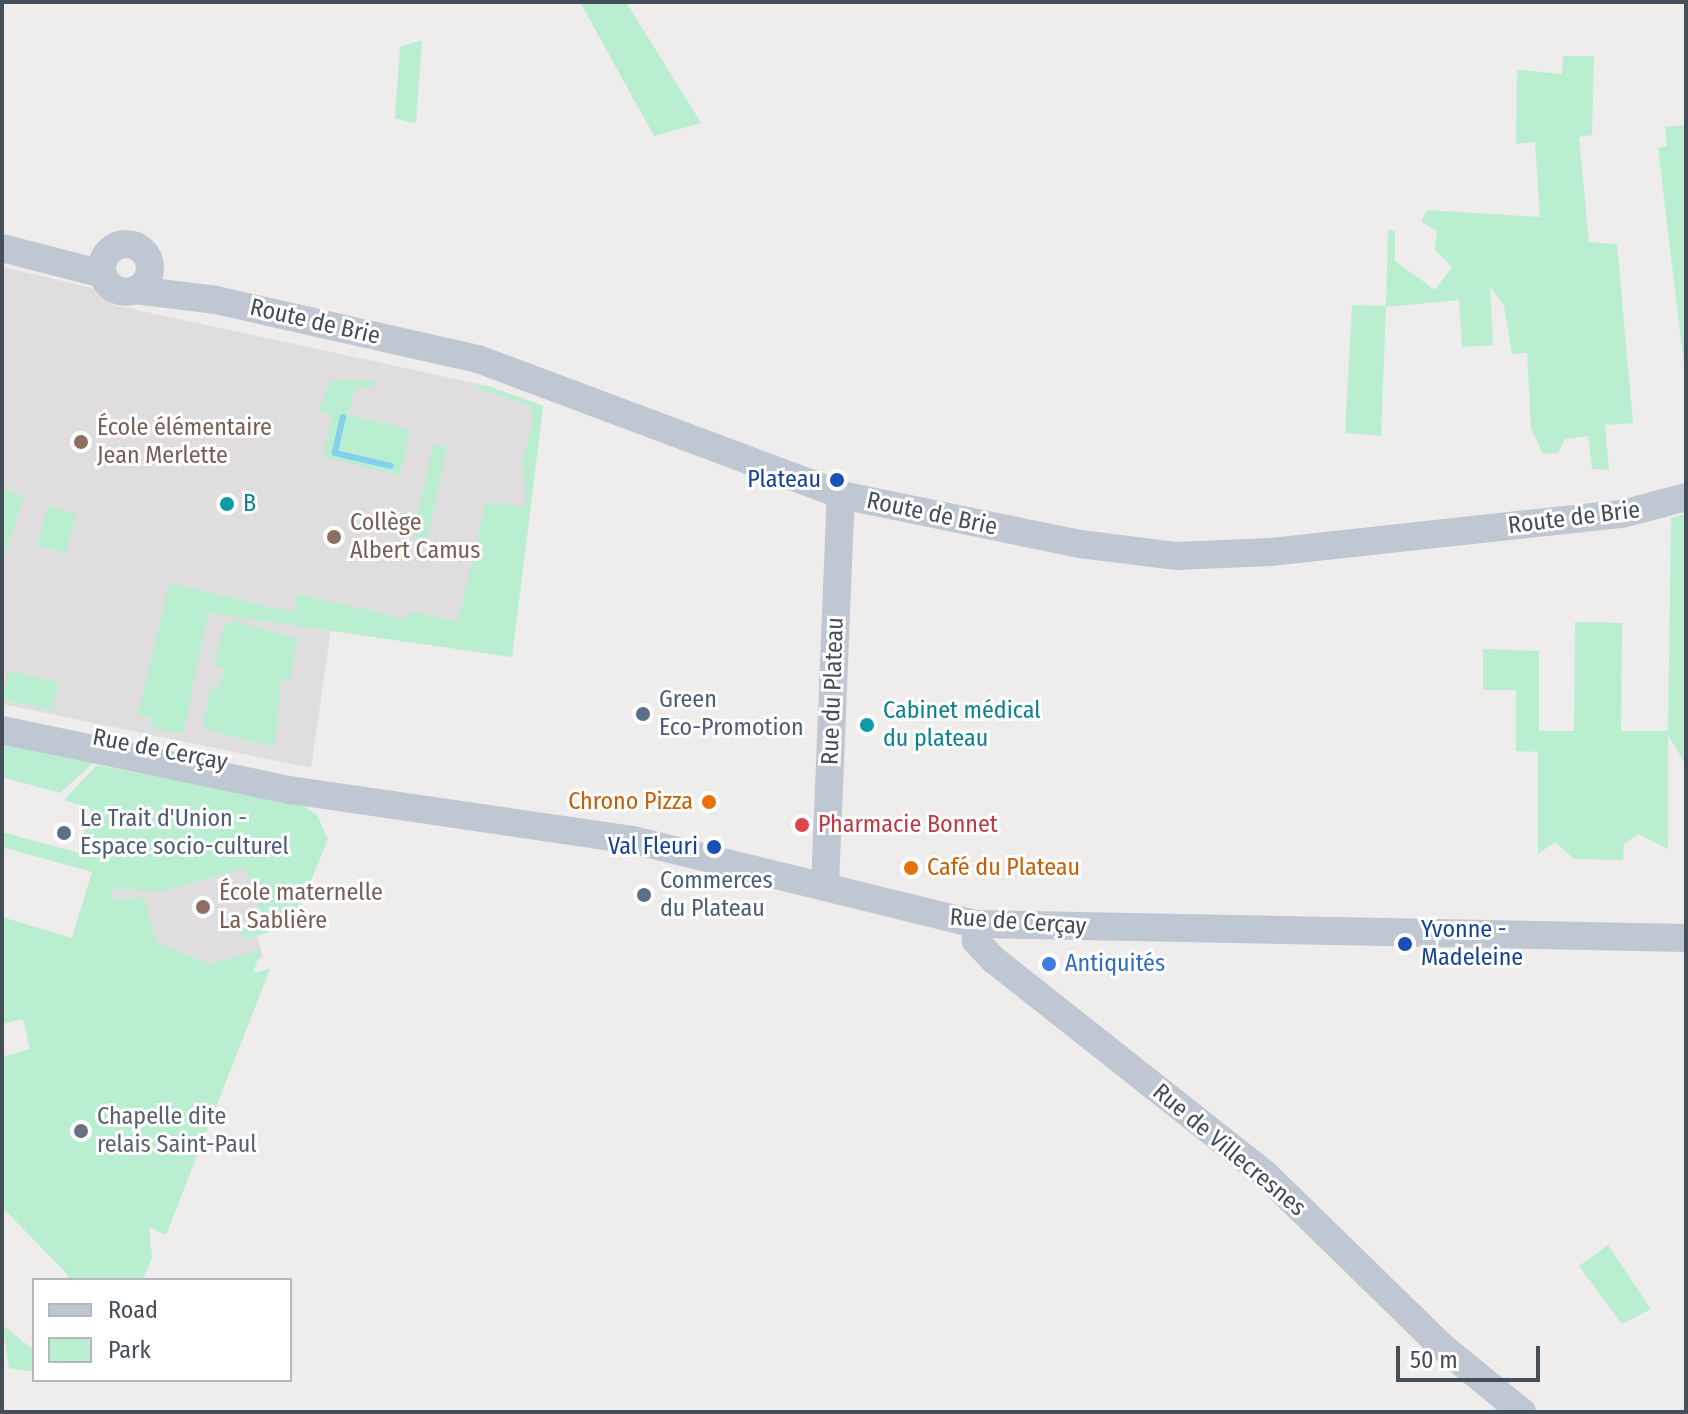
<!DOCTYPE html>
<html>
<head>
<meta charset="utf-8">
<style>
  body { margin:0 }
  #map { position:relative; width:1688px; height:1414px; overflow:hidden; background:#efecec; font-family:"Fira Sans Condensed",sans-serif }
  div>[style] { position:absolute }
  .education>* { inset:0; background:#e0ddde }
  .green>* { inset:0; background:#b9eed1; transform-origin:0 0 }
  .stream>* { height:6px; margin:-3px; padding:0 3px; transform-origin:3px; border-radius:3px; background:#85d0ec }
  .minor>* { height:28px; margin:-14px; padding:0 14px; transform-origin:14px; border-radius:14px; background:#bfc7d2 }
  .minor>.ring { margin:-14px; padding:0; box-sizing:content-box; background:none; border:28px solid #bfc7d2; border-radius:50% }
  .dots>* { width:22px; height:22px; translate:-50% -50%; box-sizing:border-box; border:4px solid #fff; border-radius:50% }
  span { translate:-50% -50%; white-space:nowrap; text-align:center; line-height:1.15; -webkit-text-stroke:6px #fff; paint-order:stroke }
  .street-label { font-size:24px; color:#444e59 }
  .education-label { font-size:24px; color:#785e54 }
  .left { translate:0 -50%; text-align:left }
  .transit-label { font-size:24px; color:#164399 }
  .right { translate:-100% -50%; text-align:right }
  .culture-label { font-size:24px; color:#0d838f }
  .service-label { font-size:24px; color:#4e5e75 }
  .food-label { font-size:24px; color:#c56008 }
  .health-label { font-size:24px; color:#be3a42 }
  .shop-label { font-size:24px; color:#366cbe }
  .worship-label { font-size:24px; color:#5b616d }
  .frame { position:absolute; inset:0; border:4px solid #444e59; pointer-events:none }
  .legend { position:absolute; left:32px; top:1278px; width:260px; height:104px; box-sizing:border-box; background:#fff; border:2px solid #b4b8bd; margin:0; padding:10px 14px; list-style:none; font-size:24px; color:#444e59 }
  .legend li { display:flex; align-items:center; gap:16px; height:40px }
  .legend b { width:40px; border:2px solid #b4b8bd }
  .scale { position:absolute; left:1396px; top:1346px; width:144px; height:36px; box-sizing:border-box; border:4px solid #444e59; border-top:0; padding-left:10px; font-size:24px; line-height:28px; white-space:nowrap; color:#444e59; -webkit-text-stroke:6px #fff; paint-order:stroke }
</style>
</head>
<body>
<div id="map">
  <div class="education">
    <i style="clip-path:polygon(3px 267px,92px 288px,114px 305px,488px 386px,543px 406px,512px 657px,331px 628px,311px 768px,2px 704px)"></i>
    <i style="clip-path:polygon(292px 824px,293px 924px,257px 935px,263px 958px,165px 997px,93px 889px)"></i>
  </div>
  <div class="green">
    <i style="clip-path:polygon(580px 2px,626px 2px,701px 123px,654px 136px)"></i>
    <i style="clip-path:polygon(422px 40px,416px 123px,410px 122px,395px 118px,400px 47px)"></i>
    <i style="clip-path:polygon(1563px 56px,1594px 56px,1592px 135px,1579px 137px,1589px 242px,1617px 244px,1633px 423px,1605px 425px,1609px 470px,1592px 469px,1588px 436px,1565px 439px,1558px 453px,1543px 454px,1531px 429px,1527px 353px,1512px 354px,1504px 306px,1490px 286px,1493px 345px,1462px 347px,1459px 300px,1386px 307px,1381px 436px,1345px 433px,1352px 305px,1386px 306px,1388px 230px,1395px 231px,1395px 261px,1435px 290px,1452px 267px,1435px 250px,1437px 231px,1421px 222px,1427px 210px,1540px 217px,1535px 142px,1516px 144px,1517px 70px,1562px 74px)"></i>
    <i style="clip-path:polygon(1686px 125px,1686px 382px,1658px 148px,1667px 146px,1665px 127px)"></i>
    <i style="clip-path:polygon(375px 379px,372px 389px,355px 386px,348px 415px,410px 429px,400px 475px,323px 457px,332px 415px,318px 411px,331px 381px)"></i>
    <i style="clip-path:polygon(470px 386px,488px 386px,543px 406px,512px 657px,208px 613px,183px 734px,151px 728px,152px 718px,138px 715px,169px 583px,293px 612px,297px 594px,407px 619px,410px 611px,458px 622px,486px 502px,526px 507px,523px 460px,533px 420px,530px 406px)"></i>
    <i style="left:433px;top:444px;width:14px;height:94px;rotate:12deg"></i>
    <i style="clip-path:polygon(2px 489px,24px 496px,2px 563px)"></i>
    <i style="left:47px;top:506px;width:30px;height:41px;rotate:14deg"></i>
    <i style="clip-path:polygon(1685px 514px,1686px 765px,1668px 735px,1668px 849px,1638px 834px,1624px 844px,1623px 860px,1574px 859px,1555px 842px,1538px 854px,1538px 752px,1516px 751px,1516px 690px,1483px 690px,1483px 649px,1539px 651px,1539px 731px,1574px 731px,1575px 622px,1622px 623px,1621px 731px,1668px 731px,1671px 518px)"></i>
    <i style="clip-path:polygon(234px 621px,298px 639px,290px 680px,281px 679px,275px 743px,267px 746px,202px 728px,211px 686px,220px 687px,224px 668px,215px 665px,224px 624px)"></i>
    <i style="left:8px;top:671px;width:52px;height:29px;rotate:12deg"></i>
    <i style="clip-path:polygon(2px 743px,61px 757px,93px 763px,60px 793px,2px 777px)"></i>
    <i style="clip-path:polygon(97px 765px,302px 805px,317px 815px,328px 839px,293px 924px,244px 940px,240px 926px,261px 919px,245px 868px,162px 891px,111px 889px,114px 900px,144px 897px,157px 943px,210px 964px,261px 949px,253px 973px,270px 969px,166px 1235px,149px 1227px,152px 1257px,143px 1280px,65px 1280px,69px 1276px,2px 1207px,2px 1057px,30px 1049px,23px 1019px,2px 1024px,2px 917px,72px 938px,92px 872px,2px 847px,2px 832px,79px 853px,91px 808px,64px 800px)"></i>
    <i style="clip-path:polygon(1608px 1245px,1651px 1309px,1622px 1324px,1579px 1266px)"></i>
    <i style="clip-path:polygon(2px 1325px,34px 1350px,34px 1372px,9px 1368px)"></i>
  </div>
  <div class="stream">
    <i style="left:343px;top:417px;width:37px;rotate:103deg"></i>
    <i style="left:335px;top:453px;width:57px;rotate:13.1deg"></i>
  </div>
  <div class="minor">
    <i class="ring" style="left:102px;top:244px;width:20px;height:20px"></i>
    <i style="left:2px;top:248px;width:104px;rotate:14.4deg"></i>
    <i style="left:135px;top:290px;width:82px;rotate:7deg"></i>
    <i style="left:216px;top:300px;width:269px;rotate:12.7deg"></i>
    <i style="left:478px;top:359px;width:388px;rotate:20.5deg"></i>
    <i style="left:841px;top:495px;width:244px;rotate:11.6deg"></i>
    <i style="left:1080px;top:544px;width:98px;rotate:7.1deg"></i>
    <i style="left:1177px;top:556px;width:93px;rotate:-2.5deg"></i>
    <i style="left:1270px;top:552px;width:354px;rotate:-6.2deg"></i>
    <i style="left:1622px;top:514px;width:66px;rotate:-14.9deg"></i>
    <i style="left:2px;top:730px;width:294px;rotate:11.8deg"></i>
    <i style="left:290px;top:790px;width:347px;rotate:8.3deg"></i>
    <i style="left:633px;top:840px;width:352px;rotate:13.8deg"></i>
    <i style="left:975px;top:924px;width:711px;rotate:1.13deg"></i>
    <i style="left:825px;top:887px;width:392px;rotate:-87.7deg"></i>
    <i style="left:975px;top:924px;width:17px;rotate:87deg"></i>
    <i style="left:976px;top:941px;width:26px;rotate:47deg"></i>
    <i style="left:994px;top:960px;width:345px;rotate:38.3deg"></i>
    <i style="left:1265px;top:1174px;width:245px;rotate:44.3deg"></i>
    <i style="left:1440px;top:1345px;width:106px;rotate:39.3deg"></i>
  </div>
  <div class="dots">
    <i style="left:81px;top:442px;background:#8d6e63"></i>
    <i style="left:837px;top:480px;background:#1a4fb4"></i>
    <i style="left:227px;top:504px;background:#0f9aa8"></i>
    <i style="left:334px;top:537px;background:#8d6e63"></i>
    <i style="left:643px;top:714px;background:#5c6f8a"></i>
    <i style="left:867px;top:725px;background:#0f9aa8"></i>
    <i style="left:709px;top:802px;background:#e8710a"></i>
    <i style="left:802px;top:825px;background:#e0444e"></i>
    <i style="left:64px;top:833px;background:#5c6f8a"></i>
    <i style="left:714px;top:847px;background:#1a4fb4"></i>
    <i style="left:911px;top:868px;background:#e8710a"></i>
    <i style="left:644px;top:895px;background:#5c6f8a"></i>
    <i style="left:203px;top:907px;background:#8d6e63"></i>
    <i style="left:1405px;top:944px;background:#1a4fb4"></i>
    <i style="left:1049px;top:964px;background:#3f7fe0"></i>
    <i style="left:81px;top:1131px;background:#6b7280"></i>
  </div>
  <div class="street-label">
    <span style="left:315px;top:322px;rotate:13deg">Route de Brie</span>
    <span style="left:932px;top:514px;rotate:12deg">Route de Brie</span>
    <span style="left:1574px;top:518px;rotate:-7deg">Route de Brie</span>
    <span style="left:833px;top:691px;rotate:-88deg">Rue du Plateau</span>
    <span style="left:160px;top:750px;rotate:11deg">Rue de Cerçay</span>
    <span style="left:1018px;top:922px;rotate:4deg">Rue de Cerçay</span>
    <span style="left:1229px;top:1150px;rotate:40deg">Rue de Villecresnes</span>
  </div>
  <div class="education-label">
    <span class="left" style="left:97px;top:442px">École élémentaire<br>Jean Merlette</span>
    <span class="left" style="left:350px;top:537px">Collège<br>Albert Camus</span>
    <span class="left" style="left:219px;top:907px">École maternelle<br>La Sablière</span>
  </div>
  <div class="transit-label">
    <span class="right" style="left:821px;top:480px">Plateau</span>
    <span class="right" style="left:698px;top:847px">Val Fleuri</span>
    <span class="left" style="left:1421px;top:944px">Yvonne -<br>Madeleine</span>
  </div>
  <div class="culture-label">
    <span class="left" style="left:243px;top:504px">B</span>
    <span class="left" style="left:883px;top:725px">Cabinet médical<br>du plateau</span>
  </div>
  <div class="service-label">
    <span class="left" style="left:659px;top:714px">Green<br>Eco-Promotion</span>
    <span class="left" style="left:80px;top:833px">Le Trait d'Union -<br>Espace socio-culturel</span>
    <span class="left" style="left:660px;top:895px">Commerces<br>du Plateau</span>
  </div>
  <div class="food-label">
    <span class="right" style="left:693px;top:802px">Chrono Pizza</span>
    <span class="left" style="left:927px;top:868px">Café du Plateau</span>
  </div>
  <div class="health-label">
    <span class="left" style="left:818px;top:825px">Pharmacie Bonnet</span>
  </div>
  <div class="shop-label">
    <span class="left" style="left:1065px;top:964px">Antiquités</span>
  </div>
  <div class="worship-label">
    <span class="left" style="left:97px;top:1131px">Chapelle dite<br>relais Saint-Paul</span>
  </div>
  <div class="frame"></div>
  <ul class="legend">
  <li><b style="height:10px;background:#bfc7d2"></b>Road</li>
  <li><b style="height:22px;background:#b9eed1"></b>Park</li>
  </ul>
  <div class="scale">50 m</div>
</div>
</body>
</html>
